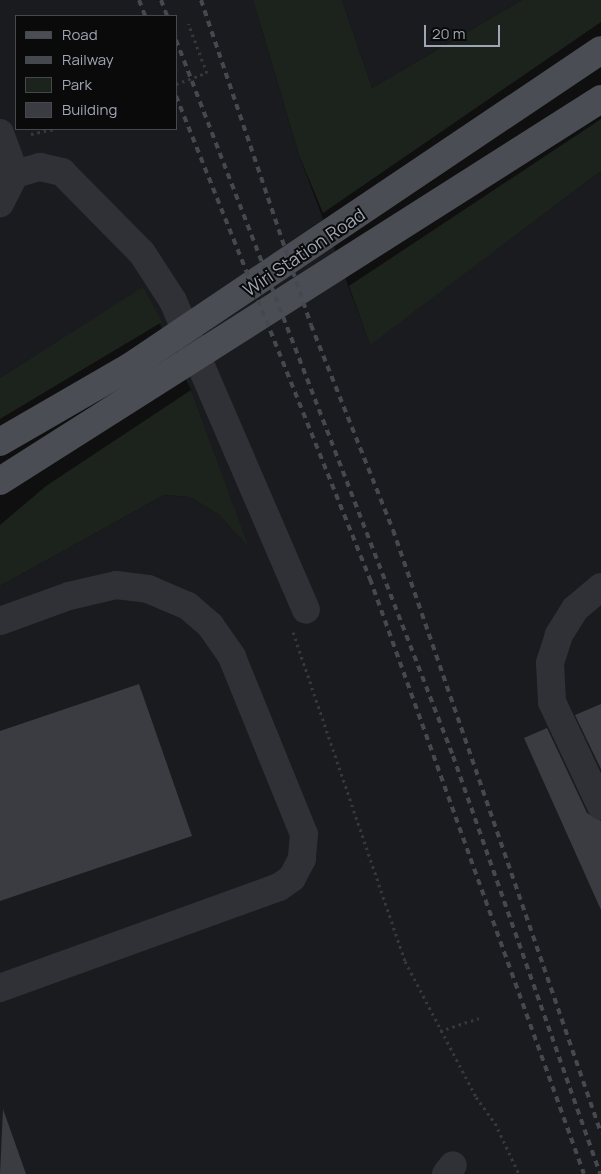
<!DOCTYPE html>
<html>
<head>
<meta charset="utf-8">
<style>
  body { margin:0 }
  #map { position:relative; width:601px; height:1174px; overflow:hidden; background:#0f0f10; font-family:Manrope,sans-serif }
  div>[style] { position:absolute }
  .built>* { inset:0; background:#1a1b1e }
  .green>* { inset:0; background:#1b231c }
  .building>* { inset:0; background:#3b3c41 }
  .path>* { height:3px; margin-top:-1.5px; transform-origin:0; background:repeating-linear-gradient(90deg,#36383d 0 2.5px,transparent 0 6.5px) }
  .minor>* { height:28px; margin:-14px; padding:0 14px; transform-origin:14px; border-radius:14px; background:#303136 }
  .major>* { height:28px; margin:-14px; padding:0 14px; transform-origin:14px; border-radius:14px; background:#4b4d55 }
  .rail>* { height:4px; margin-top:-2px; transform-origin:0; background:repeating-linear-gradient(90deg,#46484f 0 6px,transparent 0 11px) }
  span { translate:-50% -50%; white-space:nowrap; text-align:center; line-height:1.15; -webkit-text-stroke:4px #0a0a0b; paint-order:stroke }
  .street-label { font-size:18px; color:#9ea5b3 }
  .legend { position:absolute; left:15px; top:15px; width:162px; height:115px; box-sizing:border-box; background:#0a0a0b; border:1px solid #45484e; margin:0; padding:6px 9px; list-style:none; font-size:15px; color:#9ea5b3 }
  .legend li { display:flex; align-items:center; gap:10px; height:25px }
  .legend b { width:25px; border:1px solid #45484e }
  .scale { position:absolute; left:424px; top:25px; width:76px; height:22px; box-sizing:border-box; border:2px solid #9ea5b3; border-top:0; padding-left:6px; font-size:15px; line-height:18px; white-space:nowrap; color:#9ea5b3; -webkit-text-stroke:4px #0a0a0b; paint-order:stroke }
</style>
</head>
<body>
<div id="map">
  <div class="built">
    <i style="clip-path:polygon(evenodd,0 0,253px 0,299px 155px,370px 344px,601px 171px,601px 1174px,0 1174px,0 586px,164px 495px,190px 497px,218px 514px,248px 545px,191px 390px,143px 288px,0 378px,0 0,16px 16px,176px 16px,176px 129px,16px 129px,16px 16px)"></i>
    <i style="clip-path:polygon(342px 0,522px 0,372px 88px)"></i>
  </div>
  <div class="green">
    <i style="clip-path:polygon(253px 0,342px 0,372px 88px,522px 0,601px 0,601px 22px,323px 213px,299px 155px)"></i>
    <i style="clip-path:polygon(601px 119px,601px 171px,370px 345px,349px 286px)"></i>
    <i style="clip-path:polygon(143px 287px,162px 322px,0 419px,0 378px)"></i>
    <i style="clip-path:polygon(191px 390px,249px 547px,218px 514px,190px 497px,164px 495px,0 586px,0 525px,46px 486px)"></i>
  </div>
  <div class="building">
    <i style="clip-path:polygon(139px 684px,192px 836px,0 901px,0 731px)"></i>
    <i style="clip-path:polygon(601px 704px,601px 769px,575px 715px)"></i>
    <i style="clip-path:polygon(547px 728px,587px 813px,601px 821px,601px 910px,524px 738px)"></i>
    <i style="clip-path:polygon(3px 1109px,26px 1174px,0 1174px)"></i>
  </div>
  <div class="path">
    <i style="left:176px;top:84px;width:33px;rotate:-20deg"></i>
    <i style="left:207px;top:73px;width:53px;rotate:-110.8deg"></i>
    <i style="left:31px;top:134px;width:25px;rotate:-12deg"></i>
    <i style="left:293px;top:632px;width:348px;rotate:71.2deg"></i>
    <i style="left:405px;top:961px;width:153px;rotate:62.4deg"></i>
    <i style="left:476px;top:1097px;width:32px;rotate:54deg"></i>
    <i style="left:495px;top:1123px;width:56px;rotate:64.8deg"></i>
    <i style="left:440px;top:1031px;width:41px;rotate:-18.4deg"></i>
  </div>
  <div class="minor">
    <i style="left:0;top:133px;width:44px;rotate:69.9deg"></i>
    <i style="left:15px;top:174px;width:33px;rotate:117deg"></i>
    <i style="left:15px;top:174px;width:26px;rotate:-16deg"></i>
    <i style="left:40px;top:167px;width:23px;rotate:13deg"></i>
    <i style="left:62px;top:172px;width:114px;rotate:45.4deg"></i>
    <i style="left:142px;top:253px;width:57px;rotate:57.1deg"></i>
    <i style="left:173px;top:301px;width:336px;rotate:66.7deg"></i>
    <i style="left:601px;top:587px;width:34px;rotate:140deg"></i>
    <i style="left:575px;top:609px;width:31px;rotate:122deg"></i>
    <i style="left:559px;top:635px;width:29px;rotate:108deg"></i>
    <i style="left:550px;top:663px;width:39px;rotate:87deg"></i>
    <i style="left:552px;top:702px;width:115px;rotate:64.8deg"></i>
    <i style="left:0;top:621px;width:73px;rotate:-19.9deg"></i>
    <i style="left:69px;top:596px;width:48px;rotate:-13.2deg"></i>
    <i style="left:116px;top:585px;width:32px;rotate:7deg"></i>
    <i style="left:148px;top:589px;width:43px;rotate:23deg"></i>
    <i style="left:188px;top:606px;width:29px;rotate:41deg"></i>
    <i style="left:210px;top:625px;width:39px;rotate:55deg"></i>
    <i style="left:232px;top:657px;width:191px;rotate:67.9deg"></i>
    <i style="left:304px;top:834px;width:25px;rotate:95deg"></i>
    <i style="left:302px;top:859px;width:21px;rotate:118deg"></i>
    <i style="left:292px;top:878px;width:16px;rotate:145deg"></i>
    <i style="left:279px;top:887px;width:297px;rotate:160.1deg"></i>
    <i style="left:446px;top:1174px;width:11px;rotate:-52deg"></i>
  </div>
  <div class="major">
    <i style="left:0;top:442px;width:151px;rotate:-30.1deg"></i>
    <i style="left:131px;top:366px;width:566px;rotate:-33.91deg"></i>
    <i style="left:0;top:481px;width:712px;rotate:-32.44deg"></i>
  </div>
  <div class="rail">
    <i style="left:139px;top:0;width:17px;rotate:69deg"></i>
    <i style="left:161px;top:0;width:17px;rotate:69deg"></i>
    <i style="left:201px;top:0;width:343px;rotate:71.3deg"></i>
    <i style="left:311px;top:325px;width:221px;rotate:68.2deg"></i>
    <i style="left:393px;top:530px;width:638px;rotate:70.97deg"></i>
    <i style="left:176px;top:40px;width:768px;rotate:68.85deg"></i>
    <i style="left:453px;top:756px;width:443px;rotate:70.6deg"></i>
    <i style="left:176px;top:96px;width:521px;rotate:68.12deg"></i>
    <i style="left:370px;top:579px;width:632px;rotate:70.22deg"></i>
  </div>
  <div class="street-label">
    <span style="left:304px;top:252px;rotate:-34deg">Wiri Station Road</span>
  </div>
  <ul class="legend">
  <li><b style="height:6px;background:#4b4d55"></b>Road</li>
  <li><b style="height:6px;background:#46484f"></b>Railway</li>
  <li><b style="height:14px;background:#1b231c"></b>Park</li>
  <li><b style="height:14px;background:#3b3c41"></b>Building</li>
  </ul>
  <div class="scale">20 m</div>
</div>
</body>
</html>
